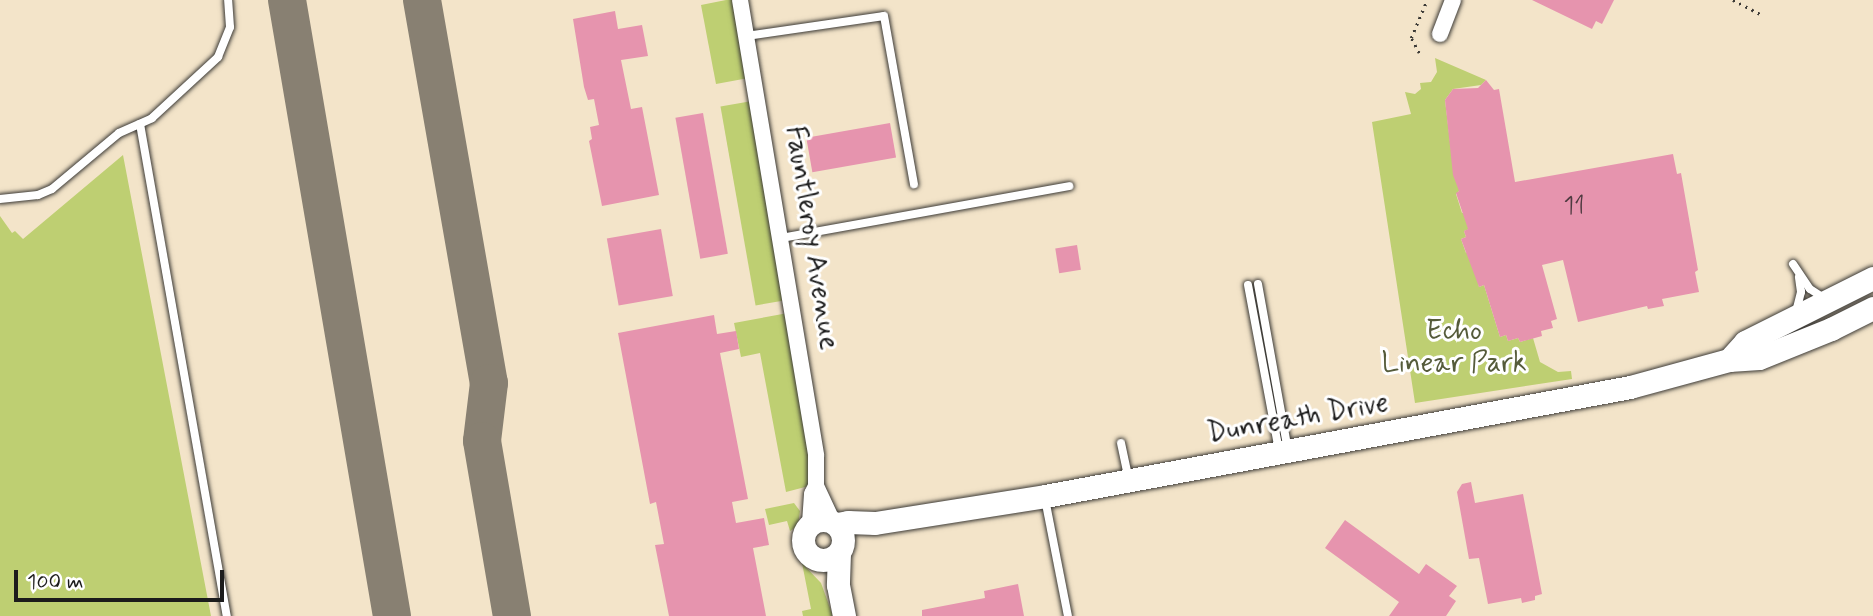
<!DOCTYPE html>
<html>
<head>
<meta charset="utf-8">
<style>
  body { margin:0 }
  #map { position:relative; width:1873px; height:616px; overflow:hidden; background:#f3e4c9; font-family:Mynerve,sans-serif }
  div>[style] { position:absolute }
  .green>* { inset:0; background:#becf72; transform-origin:0 0 }
  .taxiway>* { height:38px; margin:-19px; padding:0 19px; transform-origin:19px; border-radius:19px; background:#888072 }
  .building>* { inset:0; background:#e694ae; transform-origin:0 0 }
  .path>* { height:2.5px; margin-top:-1.25px; transform-origin:0; background:repeating-linear-gradient(90deg,#3c3a36 0 2px,transparent 0 7px) }
  .roads { filter:drop-shadow(0 0 2px #3c3a36) drop-shadow(0 0 2px #3c3a36) }
  .service>* { height:8px; margin:-4px; padding:0 4px; transform-origin:4px; border-radius:4px; background:#fff }
  .minor>* { height:16px; margin:-8px; padding:0 8px; transform-origin:8px; border-radius:8px; background:#fff }
  .secondary>* { height:23px; margin:-11.5px; padding:0 11.5px; transform-origin:11.5px; border-radius:11.5px; background:#fff }
  .secondary>.ring { margin:-11.5px; padding:0; box-sizing:content-box; background:none; border:23px solid #fff; border-radius:50% }
  span { translate:-50% -50%; white-space:nowrap; text-align:center; line-height:1.15; -webkit-text-stroke:6px #fff; paint-order:stroke }
  .number-label { font-size:24px; color:#4e3a40 }
  .number-label span { -webkit-text-stroke-width:0 }
  .street-label { font-size:28px; color:#1c1c1c }
  .park-label { font-size:28px; color:#555b3a }
  .scale { position:absolute; left:14px; top:570px; width:210px; height:32px; box-sizing:border-box; border:4px solid #1c1c1c; border-top:0; padding-left:9px; font-size:21px; line-height:24px; white-space:nowrap; color:#1c1c1c; -webkit-text-stroke:5px #fff; paint-order:stroke }
</style>
</head>
<body>
<div id="map">
  <div class="green">
    <i style="clip-path:polygon(726px 0,740px 0,754px 77px,716px 84px,701px 5px)"></i>
    <i style="clip-path:polygon(1435px 58px,1486px 80px,1481px 85px,1453px 89px,1445px 100px,1454px 175px,1461px 189px,1456px 194px,1462px 213px,1466px 212px,1481px 225px,1464px 231px,1466px 237px,1461px 239px,1466px 253px,1472px 252px,1479px 287px,1484px 285px,1500px 337px,1506px 335px,1508px 341px,1518px 338px,1520px 342px,1533px 338px,1540px 362px,1558px 372px,1571px 371px,1572px 379px,1415px 403px,1372px 122px,1411px 114px,1405px 92px,1415px 94px,1421px 89px,1420px 83px,1431px 82px,1437px 72px)"></i>
    <i style="left:752px;top:101px;width:202px;height:32px;rotate:80deg"></i>
    <i style="clip-path:polygon(123px 155px,211px 616px,0 616px,0 216px,12px 233px,15px 231px,23px 239px)"></i>
    <i style="clip-path:polygon(788px 313px,812px 473px,809px 486px,786px 492px,760px 353px,741px 357px,734px 323px)"></i>
    <i style="clip-path:polygon(794px 503px,800px 511px,798px 526px,790px 531px,787px 521px,769px 525px,765px 509px)"></i>
    <i style="clip-path:polygon(802px 563px,821px 583px,833px 616px,803px 616px,802px 611px,811px 609px)"></i>
  </div>
  <div class="taxiway">
    <i style="left:287px;top:0;width:625px;rotate:80.33deg"></i>
    <i style="left:422px;top:0;width:389px;rotate:80.1deg"></i>
    <i style="left:489px;top:383px;width:58px;rotate:96.9deg"></i>
    <i style="left:482px;top:441px;width:178px;rotate:80.3deg"></i>
  </div>
  <div class="building">
    <i style="clip-path:polygon(1532px 0,1614px 0,1602px 24px,1596px 21px,1592px 29px)"></i>
    <i style="clip-path:polygon(615px 11px,618px 29px,642px 25px,648px 56px,621px 60px,631px 109px,642px 107px,659px 195px,602px 206px,589px 141px,592px 139px,590px 127px,599px 125px,594px 99px,588px 100px,584px 87px,573px 19px)"></i>
    <i style="clip-path:polygon(1486px 80px,1494px 90px,1499px 89px,1515px 182px,1673px 154px,1677px 174px,1681px 173px,1698px 270px,1695px 272px,1699px 292px,1662px 299px,1664px 306px,1648px 309px,1647px 306px,1578px 322px,1563px 260px,1542px 265px,1557px 319px,1551px 321px,1553px 328px,1541px 331px,1542px 336px,1520px 342px,1518px 338px,1508px 341px,1506px 335px,1500px 337px,1484px 285px,1479px 287px,1461px 239px,1466px 237px,1464px 231px,1468px 229px,1456px 193px,1459px 191px,1453px 175px,1445px 100px,1453px 89px,1478px 88px)"></i>
    <i style="left:703px;top:113px;width:143px;height:28px;rotate:80deg"></i>
    <i style="left:890px;top:123px;width:35px;height:85px;rotate:80deg"></i>
    <i style="left:661px;top:229px;width:68px;height:55px;rotate:80deg"></i>
    <i style="left:1077px;top:245px;width:25px;height:22px;rotate:81deg"></i>
    <i style="clip-path:polygon(714px 315px,717px 334px,736px 331px,739px 349px,720px 353px,748px 499px,732px 502px,736px 523px,764px 518px,769px 545px,753px 548px,766px 616px,669px 616px,655px 545px,664px 544px,656px 502px,650px 504px,618px 333px)"></i>
    <i style="clip-path:polygon(1471px 482px,1475px 503px,1523px 494px,1542px 594px,1535px 596px,1535px 600px,1522px 603px,1521px 598px,1488px 604px,1479px 558px,1469px 559px,1457px 492px,1462px 484px)"></i>
    <i style="clip-path:polygon(1345px 520px,1419px 574px,1426px 564px,1457px 586px,1449px 596px,1456px 601px,1446px 616px,1389px 616px,1399px 602px,1325px 548px)"></i>
    <i style="clip-path:polygon(1018px 584px,1024px 616px,922px 616px,922px 610px,985px 598px,984px 591px)"></i>
  </div>
  <div class="path">
    <i style="left:1733px;top:0;width:31px;rotate:27deg"></i>
    <i style="left:1419px;top:53px;width:17px;rotate:-118deg"></i>
    <i style="left:1411px;top:38px;width:41px;rotate:-67.2deg"></i>
  </div>
  <div class="roads">
    <div class="service">
      <i style="left:747px;top:36px;width:138px;rotate:-8.3deg"></i>
      <i style="left:884px;top:16px;width:171px;rotate:79.9deg"></i>
      <i style="left:140px;top:124px;width:500px;rotate:80deg"></i>
      <i style="left:0;top:199px;width:38px;rotate:-6deg"></i>
      <i style="left:38px;top:195px;width:15px;rotate:-23deg"></i>
      <i style="left:52px;top:189px;width:87px;rotate:-39.9deg"></i>
      <i style="left:119px;top:133px;width:36px;rotate:-24deg"></i>
      <i style="left:152px;top:118px;width:90px;rotate:-42.7deg"></i>
      <i style="left:218px;top:57px;width:32px;rotate:-68deg"></i>
      <i style="left:230px;top:27px;width:27px;rotate:-94deg"></i>
      <i style="left:781px;top:238px;width:293px;rotate:-10.2deg"></i>
      <i style="left:1793px;top:264px;width:30px;rotate:56deg"></i>
      <i style="left:1810px;top:289px;width:17px;rotate:33deg"></i>
      <i style="left:1258px;top:284px;width:169px;rotate:79.8deg"></i>
      <i style="left:1248px;top:285px;width:168px;rotate:79.4deg"></i>
      <i style="left:1796px;top:312px;width:21px;rotate:-76deg"></i>
      <i style="left:1801px;top:292px;width:15px;rotate:-98deg"></i>
      <i style="left:1121px;top:443px;width:35px;rotate:78deg"></i>
      <i style="left:1045px;top:499px;width:119px;rotate:78.9deg"></i>
    </div>
    <div class="minor">
      <i style="left:740px;top:0;width:462px;rotate:80.5deg"></i>
      <i style="left:816px;top:456px;width:30px;rotate:90deg"></i>
      <i style="left:816px;top:486px;width:40px;rotate:65deg"></i>
      <i style="left:1440px;top:34px;width:36px;rotate:-69deg"></i>
      <i style="left:810px;top:523px;width:29px;rotate:-86deg"></i>
      <i style="left:812px;top:494px;width:9px;rotate:-63deg"></i>
    </div>
    <div class="secondary">
      <i style="left:1729px;top:360px;width:24px;rotate:-48deg"></i>
      <i style="left:1745px;top:342px;width:143px;rotate:-26.6deg"></i>
      <i class="ring" style="left:803px;top:520px;width:17px;height:17px"></i>
      <i style="left:837px;top:524px;width:11px;rotate:-10deg"></i>
      <i style="left:848px;top:522px;width:27px;rotate:2deg"></i>
      <i style="left:875px;top:523px;width:172px;rotate:-9deg"></i>
      <i style="left:1045px;top:496px;width:595px;rotate:-10.55deg"></i>
      <i style="left:1630px;top:387px;width:103px;rotate:-15.3deg"></i>
      <i style="left:1729px;top:360px;width:30px;rotate:-4deg"></i>
      <i style="left:1759px;top:358px;width:78px;rotate:-21.9deg"></i>
      <i style="left:1831px;top:329px;width:47px;rotate:-26.6deg"></i>
      <i style="left:839px;top:553px;width:32px;rotate:92deg"></i>
      <i style="left:838px;top:585px;width:32px;rotate:79deg"></i>
    </div>
  </div>
  <div class="number-label">
    <span style="left:1574px;top:207px">11</span>
  </div>
  <div class="street-label">
    <span style="left:811px;top:238px;rotate:81deg">Fauntleroy Avenue</span>
    <span style="left:1298px;top:419px;rotate:-10deg">Dunreath Drive</span>
  </div>
  <div class="park-label">
    <span style="left:1454px;top:348px">Echo<br>Linear Park</span>
  </div>
  <div class="scale">100 m</div>
</div>
</body>
</html>
